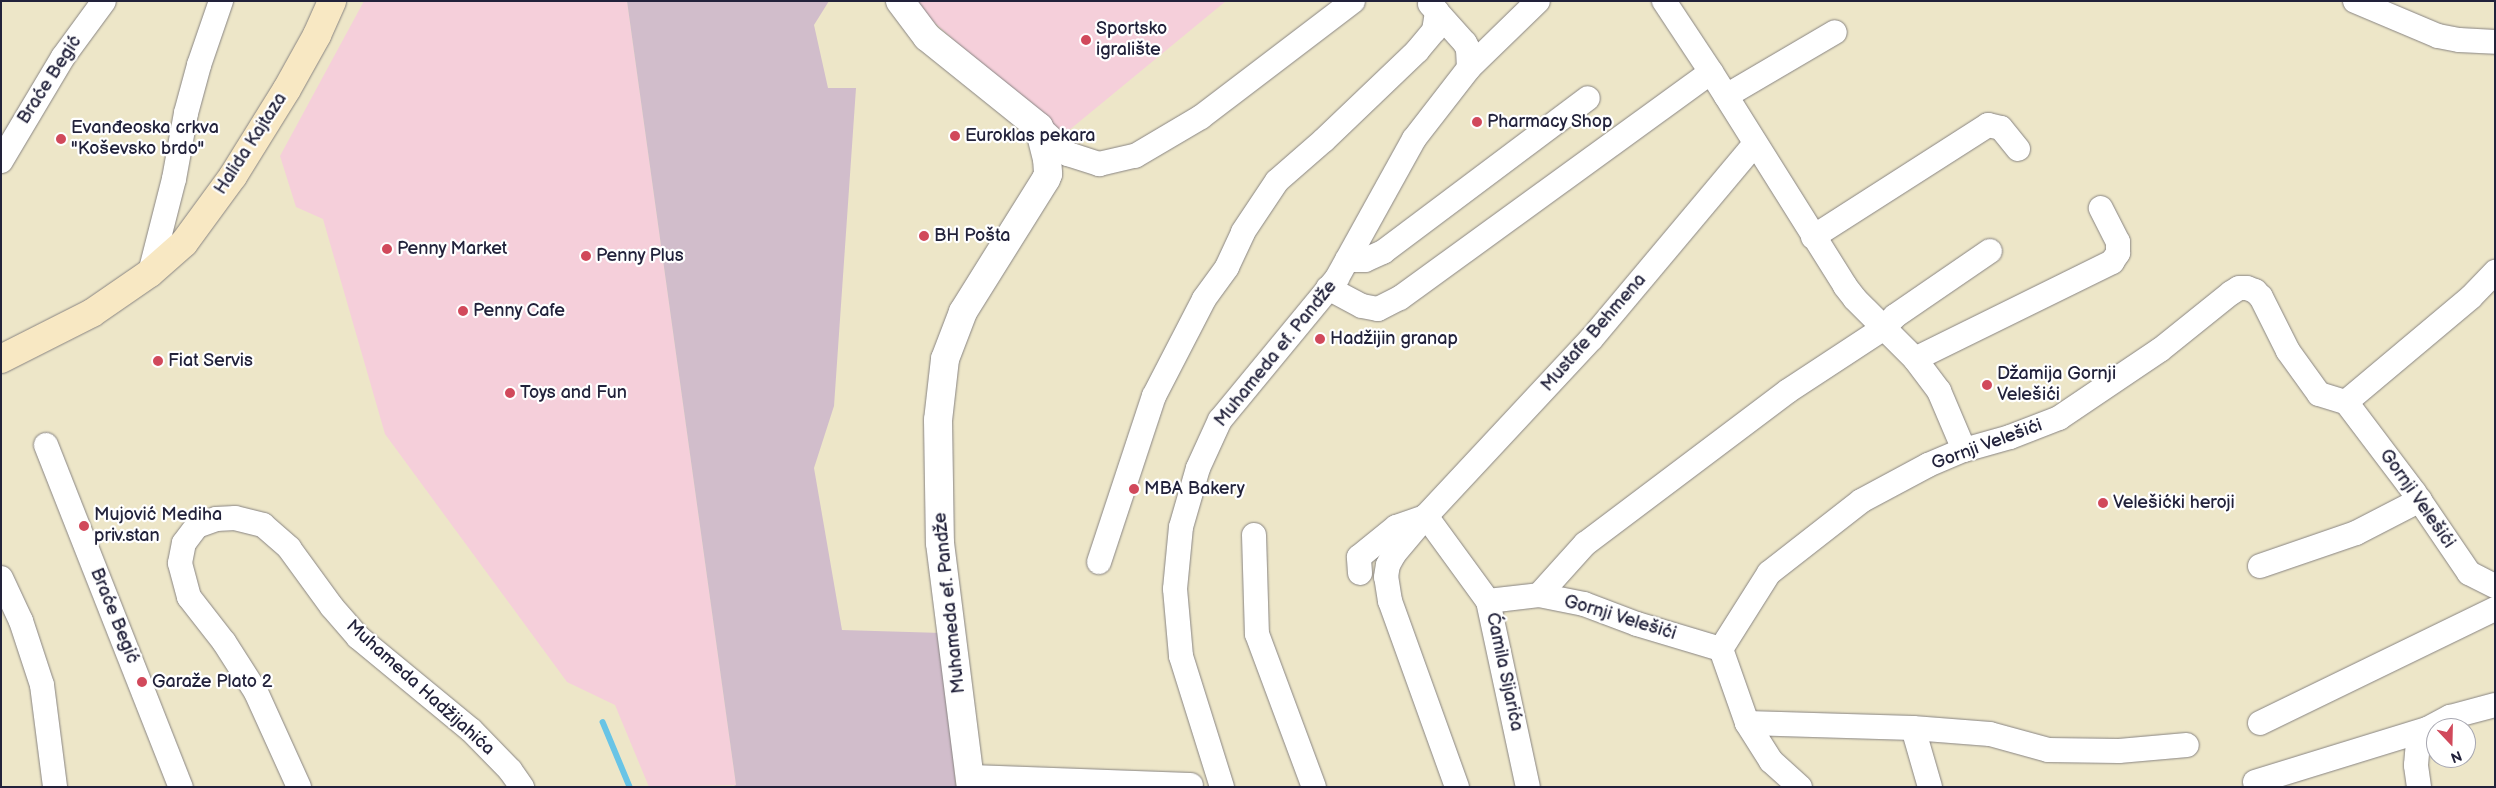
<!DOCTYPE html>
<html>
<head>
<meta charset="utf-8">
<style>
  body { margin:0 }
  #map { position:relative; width:2496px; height:788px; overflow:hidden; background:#ede6c8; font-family:"Balsamiq Sans",sans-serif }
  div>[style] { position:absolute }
  .built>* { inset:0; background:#f5cfda }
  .industrial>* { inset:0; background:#d1bdcb }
  .stream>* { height:5.5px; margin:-2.75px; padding:0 2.75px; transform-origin:2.75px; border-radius:2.75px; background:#68c4e6 }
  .roads { filter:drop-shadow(0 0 1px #888482) drop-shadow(0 0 1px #888482) }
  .minor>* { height:24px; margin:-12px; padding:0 12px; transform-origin:12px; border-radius:12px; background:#fff }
  .tertiary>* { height:28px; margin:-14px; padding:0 14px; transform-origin:14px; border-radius:14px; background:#fff }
  .secondary>* { height:28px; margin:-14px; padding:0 14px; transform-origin:14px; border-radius:14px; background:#f8e8c3 }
  .dots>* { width:14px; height:14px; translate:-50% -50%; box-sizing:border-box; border:2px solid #fff; border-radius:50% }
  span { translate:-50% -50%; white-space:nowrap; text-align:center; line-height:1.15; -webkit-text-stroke:4.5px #fff; paint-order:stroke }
  .poi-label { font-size:18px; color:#22223b }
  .left { translate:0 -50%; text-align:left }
  .street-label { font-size:18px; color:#22223b }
  .frame { position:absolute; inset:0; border:2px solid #22223b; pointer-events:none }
  .north { position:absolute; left:2426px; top:718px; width:50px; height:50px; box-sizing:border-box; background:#fff; border:1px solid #a7a7b1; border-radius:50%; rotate:159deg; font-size:14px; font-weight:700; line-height:20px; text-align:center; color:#22223b }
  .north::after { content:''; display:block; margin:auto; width:18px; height:22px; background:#d1495b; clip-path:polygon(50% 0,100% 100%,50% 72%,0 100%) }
</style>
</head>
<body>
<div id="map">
  <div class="built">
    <i style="clip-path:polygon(364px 1px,627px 1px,736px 785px,649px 787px,615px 705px,567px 682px,385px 434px,323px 219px,296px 207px,280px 156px)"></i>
    <i style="clip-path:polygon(910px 1px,1226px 1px,1062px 136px)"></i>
  </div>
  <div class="industrial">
    <i style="clip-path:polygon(627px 1px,829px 1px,814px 25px,828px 88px,856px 88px,834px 406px,814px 468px,842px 630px,942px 633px,956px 787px,732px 787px,736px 785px)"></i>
  </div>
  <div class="stream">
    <i style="left:603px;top:722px;width:70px;rotate:67.4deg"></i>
  </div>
  <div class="roads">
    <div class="minor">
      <i style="left:1664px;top:1px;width:85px;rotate:56.5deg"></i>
      <i style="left:1711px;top:72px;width:252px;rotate:57.9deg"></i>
      <i style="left:1845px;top:286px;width:16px;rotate:52deg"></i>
      <i style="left:1855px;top:299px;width:85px;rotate:45deg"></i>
      <i style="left:1915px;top:359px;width:40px;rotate:53deg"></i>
      <i style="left:1939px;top:391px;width:64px;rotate:67deg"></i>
      <i style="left:2355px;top:1px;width:90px;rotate:22.9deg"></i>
      <i style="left:2438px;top:36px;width:21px;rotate:11deg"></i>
      <i style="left:2459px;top:40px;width:36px;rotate:3deg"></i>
      <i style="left:1430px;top:4px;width:52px;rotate:48.1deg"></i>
      <i style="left:1465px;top:43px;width:7px;rotate:63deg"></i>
      <i style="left:1468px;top:49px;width:19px;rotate:87deg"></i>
      <i style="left:1726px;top:96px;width:126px;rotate:-30.4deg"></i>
      <i style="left:1039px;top:127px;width:40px;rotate:43deg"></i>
      <i style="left:1068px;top:154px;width:33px;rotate:18deg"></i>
      <i style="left:1099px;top:164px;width:37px;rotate:-13deg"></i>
      <i style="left:1135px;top:156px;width:77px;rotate:-30.6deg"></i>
      <i style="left:1201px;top:117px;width:191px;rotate:-37.3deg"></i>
      <i style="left:1px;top:161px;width:121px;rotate:-59.2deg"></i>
      <i style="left:63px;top:57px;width:69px;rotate:-53.8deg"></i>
      <i style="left:1813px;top:237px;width:208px;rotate:-32.6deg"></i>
      <i style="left:1988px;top:125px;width:13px;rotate:13deg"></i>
      <i style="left:2001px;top:128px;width:27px;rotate:51deg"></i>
      <i style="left:1347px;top:260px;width:18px"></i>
      <i style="left:1365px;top:260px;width:20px;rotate:-24deg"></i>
      <i style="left:1383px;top:252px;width:256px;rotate:-36.9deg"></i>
      <i style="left:150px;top:273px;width:97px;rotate:-75.7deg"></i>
      <i style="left:174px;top:179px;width:67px;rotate:-79.7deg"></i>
      <i style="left:186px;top:113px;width:50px;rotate:-74.8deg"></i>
      <i style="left:199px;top:65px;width:68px;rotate:-71deg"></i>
      <i style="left:1328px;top:288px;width:38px;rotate:28deg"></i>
      <i style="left:1362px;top:306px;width:16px;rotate:11deg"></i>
      <i style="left:1378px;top:309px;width:25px;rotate:-27deg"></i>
      <i style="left:1400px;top:298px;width:384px;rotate:-36deg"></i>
      <i style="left:1915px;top:359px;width:220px;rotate:-26.2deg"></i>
      <i style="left:2112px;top:262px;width:11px;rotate:-56deg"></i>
      <i style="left:2118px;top:253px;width:11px;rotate:-90deg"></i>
      <i style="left:2118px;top:242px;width:38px;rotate:-117deg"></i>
      <i style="left:2346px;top:402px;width:163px;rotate:-40deg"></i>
      <i style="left:2471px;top:297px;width:35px;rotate:-46deg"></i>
      <i style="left:46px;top:445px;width:368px;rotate:68.5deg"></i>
      <i style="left:1426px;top:516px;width:105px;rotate:53.9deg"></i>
      <i style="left:1488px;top:601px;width:190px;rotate:77.9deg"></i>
      <i style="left:1254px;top:535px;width:99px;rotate:88.3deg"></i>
      <i style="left:1257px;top:634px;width:163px;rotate:69.6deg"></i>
      <i style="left:1099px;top:562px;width:175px;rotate:-71.7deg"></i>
      <i style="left:1154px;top:396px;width:109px;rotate:-62.7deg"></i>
      <i style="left:1204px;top:299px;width:39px;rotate:-54deg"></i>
      <i style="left:1227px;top:267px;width:38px;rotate:-65deg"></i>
      <i style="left:1243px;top:232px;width:61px;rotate:-56.3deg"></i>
      <i style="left:1277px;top:181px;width:62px;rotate:-41.1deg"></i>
      <i style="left:1324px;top:140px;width:129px;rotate:-43.7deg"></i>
      <i style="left:1417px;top:51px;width:26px;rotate:-50deg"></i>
      <i style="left:1434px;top:31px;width:20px;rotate:-81deg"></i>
      <i style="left:2260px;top:566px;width:102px;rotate:-19deg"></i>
      <i style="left:2356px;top:533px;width:72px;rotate:-27.3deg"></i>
      <i style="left:1360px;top:573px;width:16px;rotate:-94deg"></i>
      <i style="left:1359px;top:557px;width:48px;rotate:-39deg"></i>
      <i style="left:1396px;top:527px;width:28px;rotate:-19deg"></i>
      <i style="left:1px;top:578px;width:47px;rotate:65.1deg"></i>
      <i style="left:21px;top:621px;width:67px;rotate:71.8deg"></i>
      <i style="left:42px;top:685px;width:103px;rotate:82.7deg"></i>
      <i style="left:1539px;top:595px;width:69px;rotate:-48deg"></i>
      <i style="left:1585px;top:544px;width:254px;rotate:-37deg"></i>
      <i style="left:1788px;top:391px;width:115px;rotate:-33.3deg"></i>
      <i style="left:1884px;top:328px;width:16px;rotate:-47deg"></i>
      <i style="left:1895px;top:316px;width:115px;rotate:-34.4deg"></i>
      <i style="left:1488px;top:601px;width:51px;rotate:-6.7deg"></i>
      <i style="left:1539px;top:595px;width:46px;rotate:11.3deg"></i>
      <i style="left:1584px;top:604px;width:57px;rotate:20.7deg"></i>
      <i style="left:1637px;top:624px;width:88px;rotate:16.6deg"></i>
      <i style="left:1721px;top:649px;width:90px;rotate:-57.7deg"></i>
      <i style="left:1769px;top:573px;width:117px;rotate:-38deg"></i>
      <i style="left:1861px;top:501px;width:76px;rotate:-28.2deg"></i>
      <i style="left:1928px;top:465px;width:39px;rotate:-23deg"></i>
      <i style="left:1964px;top:450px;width:48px;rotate:-15.8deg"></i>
      <i style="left:2010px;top:437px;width:53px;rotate:-21.2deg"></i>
      <i style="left:2059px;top:418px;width:122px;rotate:-34deg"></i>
      <i style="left:2160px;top:350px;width:91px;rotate:-38.8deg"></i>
      <i style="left:2231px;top:293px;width:9px;rotate:-32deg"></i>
      <i style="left:2239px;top:288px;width:8px"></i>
      <i style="left:2247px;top:288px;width:9px;rotate:21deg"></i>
      <i style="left:2255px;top:291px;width:8px;rotate:45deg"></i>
      <i style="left:2261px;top:297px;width:60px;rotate:63.4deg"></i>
      <i style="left:2288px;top:351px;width:53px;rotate:54.2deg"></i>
      <i style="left:2319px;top:394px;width:28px;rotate:17deg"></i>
      <i style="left:2346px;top:402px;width:113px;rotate:52.9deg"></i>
      <i style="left:2414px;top:492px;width:98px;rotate:55.8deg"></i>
      <i style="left:2469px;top:573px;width:29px;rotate:27deg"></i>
      <i style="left:1721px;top:649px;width:78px;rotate:70.6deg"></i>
      <i style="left:1747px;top:723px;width:45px;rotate:57.7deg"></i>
      <i style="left:1771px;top:761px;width:39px;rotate:42deg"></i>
      <i style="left:1747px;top:723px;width:166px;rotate:1.7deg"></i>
      <i style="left:1913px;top:728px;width:77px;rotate:4.5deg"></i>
      <i style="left:1990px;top:734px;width:60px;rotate:15.4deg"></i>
      <i style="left:2048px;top:750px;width:71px;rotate:0.8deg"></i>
      <i style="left:2119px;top:751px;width:68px;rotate:-5deg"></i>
      <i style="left:2260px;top:723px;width:261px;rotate:-25.9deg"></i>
      <i style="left:1913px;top:728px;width:61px;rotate:73.9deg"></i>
      <i style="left:970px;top:777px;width:221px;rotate:2.1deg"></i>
      <i style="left:2255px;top:782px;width:180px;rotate:-17.1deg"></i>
      <i style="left:299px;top:787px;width:104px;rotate:-114.4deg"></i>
      <i style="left:256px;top:692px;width:59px;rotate:-122.6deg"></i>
      <i style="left:224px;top:642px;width:57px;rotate:-127.9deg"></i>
      <i style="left:189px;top:597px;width:35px;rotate:-105deg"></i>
      <i style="left:180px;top:563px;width:20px;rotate:-79deg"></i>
      <i style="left:184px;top:543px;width:21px;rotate:-53deg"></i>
      <i style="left:197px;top:526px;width:20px;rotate:-20deg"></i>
      <i style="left:216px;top:519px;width:19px;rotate:-3deg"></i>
      <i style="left:235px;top:518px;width:29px;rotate:14deg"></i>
      <i style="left:263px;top:525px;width:35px;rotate:41deg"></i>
      <i style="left:289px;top:548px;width:73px;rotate:53.9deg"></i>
      <i style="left:332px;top:607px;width:40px;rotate:49deg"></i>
      <i style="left:358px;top:637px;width:146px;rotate:39.5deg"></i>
      <i style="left:471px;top:730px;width:56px;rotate:45.7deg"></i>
      <i style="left:510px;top:770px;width:21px;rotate:55deg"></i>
      <i style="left:1222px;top:787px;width:137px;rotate:-107.4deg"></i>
      <i style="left:1181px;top:656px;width:67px;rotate:-95.1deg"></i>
      <i style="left:1175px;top:589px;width:62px;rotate:-84.5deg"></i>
      <i style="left:1181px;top:527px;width:61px;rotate:-73.9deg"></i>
      <i style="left:1198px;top:468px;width:53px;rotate:-65.4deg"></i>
      <i style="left:1220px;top:420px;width:184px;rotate:-50.5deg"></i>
      <i style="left:1337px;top:278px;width:159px;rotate:-61deg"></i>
      <i style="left:1414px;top:139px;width:90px;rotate:-52.2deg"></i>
      <i style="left:1469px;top:68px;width:96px;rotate:-44.2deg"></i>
      <i style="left:1457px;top:787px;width:198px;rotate:-109.8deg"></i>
      <i style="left:1390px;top:601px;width:24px;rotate:-99deg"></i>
      <i style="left:1386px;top:577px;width:12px;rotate:-81deg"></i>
      <i style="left:1388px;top:565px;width:13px;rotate:-61deg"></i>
      <i style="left:1394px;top:554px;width:50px;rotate:-49.9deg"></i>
      <i style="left:1426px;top:516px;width:243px;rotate:-47deg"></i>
      <i style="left:1592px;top:338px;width:253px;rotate:-50deg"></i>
      <i style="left:2419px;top:787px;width:22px;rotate:-98deg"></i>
      <i style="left:2416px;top:765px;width:21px;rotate:-85deg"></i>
      <i style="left:2418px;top:744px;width:17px;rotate:-59deg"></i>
      <i style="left:2427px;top:729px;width:26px;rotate:-28deg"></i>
      <i style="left:2450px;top:717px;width:47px;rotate:-14.9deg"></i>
    </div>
    <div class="tertiary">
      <i style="left:900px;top:1px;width:45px;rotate:53.1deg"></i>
      <i style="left:927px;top:37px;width:144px;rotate:38.8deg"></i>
      <i style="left:1039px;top:127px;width:32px;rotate:76deg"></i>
      <i style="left:1047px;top:158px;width:16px;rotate:86deg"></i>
      <i style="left:1048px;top:174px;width:5px;rotate:112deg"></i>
      <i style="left:1046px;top:179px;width:157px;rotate:122deg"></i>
      <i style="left:963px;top:312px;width:50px;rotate:111deg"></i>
      <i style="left:945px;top:359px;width:61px;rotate:96.5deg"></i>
      <i style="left:938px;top:420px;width:123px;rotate:89.1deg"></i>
      <i style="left:940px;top:543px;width:246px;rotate:82.8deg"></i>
    </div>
    <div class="secondary">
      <i style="left:1px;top:359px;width:102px;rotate:-26.8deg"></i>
      <i style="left:92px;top:313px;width:70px;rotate:-34.6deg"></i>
      <i style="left:150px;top:273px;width:45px;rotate:-41.4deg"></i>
      <i style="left:184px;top:243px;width:83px;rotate:-53.8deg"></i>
      <i style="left:233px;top:176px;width:102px;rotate:-58.2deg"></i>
      <i style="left:287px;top:89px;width:62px;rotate:-60.9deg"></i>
      <i style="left:317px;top:35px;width:37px;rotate:-66deg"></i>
    </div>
  </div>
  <div class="dots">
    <i style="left:1086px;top:40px;background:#d1495b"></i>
    <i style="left:1477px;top:122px;background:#d1495b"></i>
    <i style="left:955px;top:136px;background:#d1495b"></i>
    <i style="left:61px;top:139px;background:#d1495b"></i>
    <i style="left:924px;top:236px;background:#d1495b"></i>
    <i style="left:387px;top:249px;background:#d1495b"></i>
    <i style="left:586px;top:256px;background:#d1495b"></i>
    <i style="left:463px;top:311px;background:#d1495b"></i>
    <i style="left:1320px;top:339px;background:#d1495b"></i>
    <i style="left:158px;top:361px;background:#d1495b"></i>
    <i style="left:1987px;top:385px;background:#d1495b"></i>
    <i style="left:510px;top:393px;background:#d1495b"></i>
    <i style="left:1134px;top:489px;background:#d1495b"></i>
    <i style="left:2103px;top:503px;background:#d1495b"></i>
    <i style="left:84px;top:526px;background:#d1495b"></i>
    <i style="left:142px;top:682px;background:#d1495b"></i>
  </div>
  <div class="poi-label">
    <span class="left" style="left:1096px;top:40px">Sportsko<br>igralište</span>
    <span class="left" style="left:1487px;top:122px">Pharmacy Shop</span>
    <span class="left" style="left:71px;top:139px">Evanđeoska crkva<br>"Koševsko brdo"</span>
    <span class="left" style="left:965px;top:136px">Euroklas pekara</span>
    <span class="left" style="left:934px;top:236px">BH Pošta</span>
    <span class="left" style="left:397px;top:249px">Penny Market</span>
    <span class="left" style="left:596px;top:256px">Penny Plus</span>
    <span class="left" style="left:473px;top:311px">Penny Cafe</span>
    <span class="left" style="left:1330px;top:339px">Hadžijin granap</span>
    <span class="left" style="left:168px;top:361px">Fiat Servis</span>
    <span class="left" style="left:1997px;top:385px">Džamija Gornji<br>Velešići</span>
    <span class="left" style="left:520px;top:393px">Toys and Fun</span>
    <span class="left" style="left:1144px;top:489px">MBA Bakery</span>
    <span class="left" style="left:2113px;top:503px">Velešićki heroji</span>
    <span class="left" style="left:94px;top:526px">Mujović Mediha<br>priv.stan</span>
    <span class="left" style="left:152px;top:682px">Garaže Plato 2</span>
  </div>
  <div class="street-label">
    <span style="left:50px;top:80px;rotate:-57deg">Braće Begić</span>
    <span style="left:251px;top:144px;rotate:-57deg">Halida Kajtaza</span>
    <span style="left:1594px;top:333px;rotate:-49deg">Mustafe Behmena</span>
    <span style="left:1276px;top:354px;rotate:-51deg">Muhameda ef. Pandže</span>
    <span style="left:1987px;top:445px;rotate:-20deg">Gornji Velešići</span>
    <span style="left:2417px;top:499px;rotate:55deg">Gornji Velešići</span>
    <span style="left:950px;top:603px;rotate:-96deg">Muhameda ef. Pandže</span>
    <span style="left:114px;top:616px;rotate:68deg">Braće Begić</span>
    <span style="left:1620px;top:618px;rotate:17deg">Gornji Velešići</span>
    <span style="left:1504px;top:672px;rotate:78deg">Ćamila Sijarića</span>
    <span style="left:420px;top:688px;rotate:42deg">Muhameda Hadžijahića</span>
  </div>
  <div class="frame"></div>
  <div class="north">N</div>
</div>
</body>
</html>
